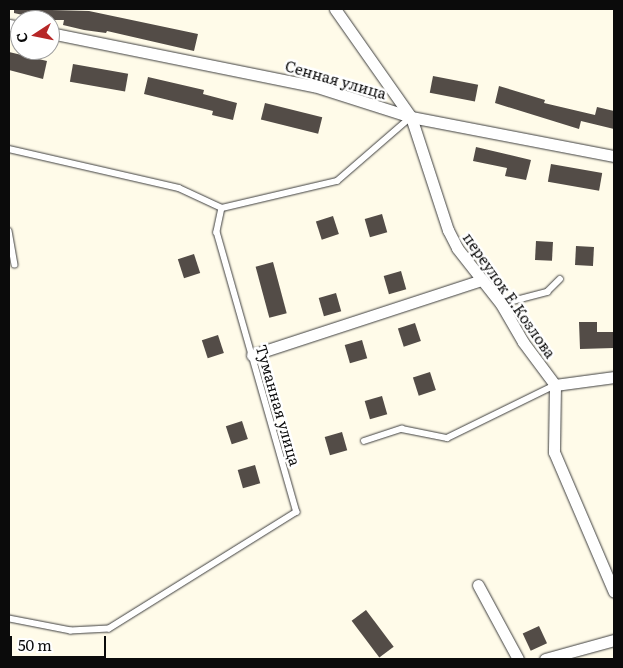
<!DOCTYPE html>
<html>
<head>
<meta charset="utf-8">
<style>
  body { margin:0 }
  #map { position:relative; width:623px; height:668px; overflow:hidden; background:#fffbe9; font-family:Literata,serif }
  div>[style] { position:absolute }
  .building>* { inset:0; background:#534c47; transform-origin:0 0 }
  .roads { filter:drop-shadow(0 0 1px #3e3e3e) drop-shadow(0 0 1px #3e3e3e) }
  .lane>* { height:5.5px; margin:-2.75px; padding:0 2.75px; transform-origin:2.75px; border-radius:2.75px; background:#fff }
  .street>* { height:11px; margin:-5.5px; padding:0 5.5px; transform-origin:5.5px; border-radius:5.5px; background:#fff }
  span { translate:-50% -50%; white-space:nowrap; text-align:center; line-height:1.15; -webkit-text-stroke:5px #fff; paint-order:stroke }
  .street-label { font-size:15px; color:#0b0b0b }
  .frame { position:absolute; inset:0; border:10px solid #0b0b0b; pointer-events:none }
  .north { position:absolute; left:10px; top:10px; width:50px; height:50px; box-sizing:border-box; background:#fff; border:1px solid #9d9d9d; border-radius:50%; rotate:259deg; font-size:14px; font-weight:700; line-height:20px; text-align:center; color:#0b0b0b }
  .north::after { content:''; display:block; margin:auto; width:18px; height:22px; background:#b62727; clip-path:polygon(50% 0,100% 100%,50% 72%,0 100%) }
  .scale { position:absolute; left:10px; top:636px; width:96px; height:22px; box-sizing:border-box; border:2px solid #0b0b0b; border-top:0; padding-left:6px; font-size:15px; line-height:18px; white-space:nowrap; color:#0b0b0b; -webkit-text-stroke:4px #fff; paint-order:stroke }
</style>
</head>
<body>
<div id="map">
  <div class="building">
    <i style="clip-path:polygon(14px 9px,89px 11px,198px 34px,194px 51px,107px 31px,106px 33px,84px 30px,63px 25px,64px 20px,44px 20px,14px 13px)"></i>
    <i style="clip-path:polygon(9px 52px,47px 61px,43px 79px,9px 70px)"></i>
    <i style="left:73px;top:64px;width:56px;height:18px;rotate:10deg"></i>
    <i style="left:433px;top:76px;width:46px;height:17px;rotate:11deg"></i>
    <i style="clip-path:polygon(148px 77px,204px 90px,203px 94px,237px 103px,233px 120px,212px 115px,213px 111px,144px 94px)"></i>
    <i style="clip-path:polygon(499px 86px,545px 100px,544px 103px,595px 115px,597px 107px,614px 111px,614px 129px,581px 121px,579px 129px,495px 103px)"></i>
    <i style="left:265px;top:103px;width:59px;height:17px;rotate:14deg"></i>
    <i style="clip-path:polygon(476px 147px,531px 160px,526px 180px,505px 176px,507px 168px,473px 161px)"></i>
    <i style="left:551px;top:164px;width:52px;height:18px;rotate:10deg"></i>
    <i style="left:382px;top:214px;width:19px;height:18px;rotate:74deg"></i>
    <i style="left:333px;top:216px;width:19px;height:18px;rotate:72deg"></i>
    <i style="left:536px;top:241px;width:17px;height:19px;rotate:3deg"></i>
    <i style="left:576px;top:246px;width:18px;height:19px;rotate:3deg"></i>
    <i style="left:194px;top:254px;width:20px;height:17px;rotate:72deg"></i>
    <i style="left:273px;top:262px;width:53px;height:18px;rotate:75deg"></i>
    <i style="left:401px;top:271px;width:19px;height:18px;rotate:74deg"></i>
    <i style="left:336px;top:293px;width:19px;height:18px;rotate:74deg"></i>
    <i style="clip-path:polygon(579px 322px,597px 322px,597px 332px,614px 332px,614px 348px,580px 349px)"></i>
    <i style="left:415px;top:323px;width:19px;height:18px;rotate:72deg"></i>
    <i style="left:218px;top:335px;width:19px;height:17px;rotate:72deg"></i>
    <i style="left:362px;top:340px;width:19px;height:18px;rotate:74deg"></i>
    <i style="left:430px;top:372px;width:19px;height:18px;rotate:72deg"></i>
    <i style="left:382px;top:396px;width:19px;height:18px;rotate:74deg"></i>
    <i style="left:242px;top:421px;width:19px;height:17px;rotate:72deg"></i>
    <i style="left:342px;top:432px;width:19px;height:18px;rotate:74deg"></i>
    <i style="left:255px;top:465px;width:19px;height:18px;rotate:74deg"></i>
    <i style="left:366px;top:610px;width:46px;height:18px;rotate:53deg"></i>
    <i style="left:539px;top:626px;width:19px;height:18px;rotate:65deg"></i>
  </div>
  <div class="roads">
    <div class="lane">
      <i style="left:9px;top:149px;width:174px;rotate:12.9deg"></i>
      <i style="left:179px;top:188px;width:47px;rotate:24.9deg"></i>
      <i style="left:222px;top:208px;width:25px;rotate:102deg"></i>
      <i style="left:217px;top:232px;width:291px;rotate:74.1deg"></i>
      <i style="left:297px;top:512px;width:221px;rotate:148.1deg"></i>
      <i style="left:109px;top:629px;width:38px;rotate:177deg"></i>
      <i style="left:71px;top:631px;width:63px;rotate:-169deg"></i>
      <i style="left:222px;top:208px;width:118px;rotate:-13.2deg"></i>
      <i style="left:337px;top:181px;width:98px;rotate:-40.9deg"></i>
      <i style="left:9px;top:231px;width:34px;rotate:80deg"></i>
      <i style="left:501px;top:304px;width:48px;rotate:-14.6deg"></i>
      <i style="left:547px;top:292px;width:18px;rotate:-45deg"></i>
      <i style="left:364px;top:441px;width:40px;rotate:-18deg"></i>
      <i style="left:402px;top:429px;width:46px;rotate:11.3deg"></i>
      <i style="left:447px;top:438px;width:120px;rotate:-26.1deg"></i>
    </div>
    <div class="street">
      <i style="left:335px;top:9px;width:132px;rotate:54.9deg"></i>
      <i style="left:411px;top:117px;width:119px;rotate:71.9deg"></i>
      <i style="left:448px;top:230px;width:20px;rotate:63deg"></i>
      <i style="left:457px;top:248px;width:71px;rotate:51.8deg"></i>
      <i style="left:501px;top:304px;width:44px;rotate:59.9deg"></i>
      <i style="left:523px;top:342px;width:54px;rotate:53.3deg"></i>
      <i style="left:9px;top:25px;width:11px;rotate:10deg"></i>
      <i style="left:50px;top:33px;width:269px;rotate:11.4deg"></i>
      <i style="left:314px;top:86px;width:102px;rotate:17.7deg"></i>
      <i style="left:411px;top:117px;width:207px;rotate:10.9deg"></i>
      <i style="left:252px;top:355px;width:242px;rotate:-18.1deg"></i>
      <i style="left:555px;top:385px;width:67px;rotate:90.9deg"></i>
      <i style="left:554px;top:452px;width:152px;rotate:66.8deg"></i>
      <i style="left:555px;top:385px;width:60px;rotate:-7.7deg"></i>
      <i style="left:478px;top:585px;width:84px;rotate:61.6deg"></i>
      <i style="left:545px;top:659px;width:72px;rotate:-15.4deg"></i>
    </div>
  </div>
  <div class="street-label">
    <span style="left:336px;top:79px;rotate:16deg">Сенная улица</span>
    <span style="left:510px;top:295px;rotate:55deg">переулок Е.Козлова</span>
    <span style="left:279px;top:405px;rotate:74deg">Туманная улица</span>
  </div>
  <div class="frame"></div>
  <div class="north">С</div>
  <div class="scale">50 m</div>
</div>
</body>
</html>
